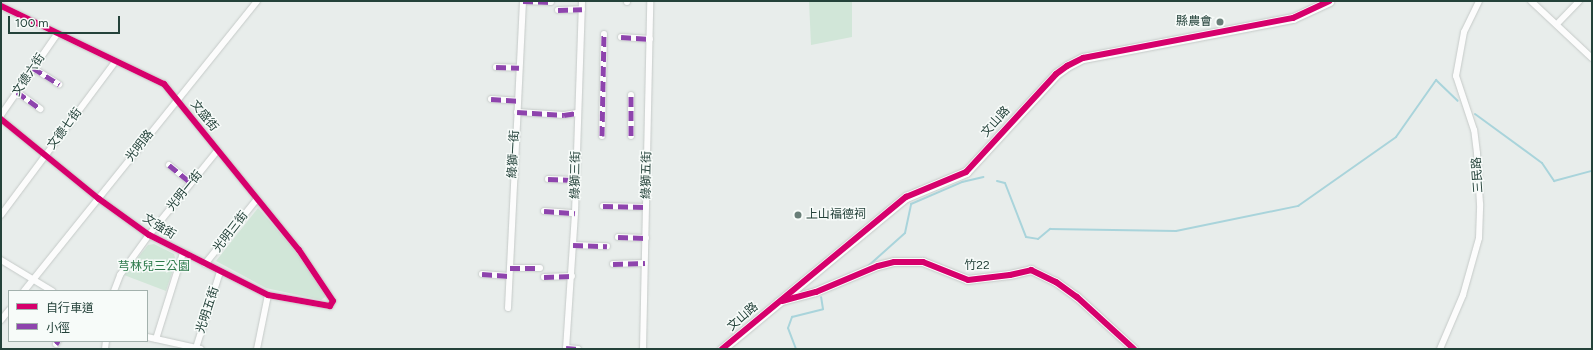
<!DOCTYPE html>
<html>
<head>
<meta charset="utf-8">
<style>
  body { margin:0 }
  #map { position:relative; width:1593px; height:350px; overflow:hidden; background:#e8edeb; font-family:Figtree,"Noto Sans TC",sans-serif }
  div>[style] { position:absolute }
  .green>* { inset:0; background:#d1e6d8 }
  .stream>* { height:2px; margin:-1px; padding:0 1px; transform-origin:1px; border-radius:1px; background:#a9d4db }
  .roads { filter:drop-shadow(0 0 1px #c5cac8) drop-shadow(0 0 1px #c5cac8) }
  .minor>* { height:6px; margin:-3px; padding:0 3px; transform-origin:3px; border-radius:3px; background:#fcfcfc }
  .tertiary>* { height:8px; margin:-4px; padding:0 4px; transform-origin:4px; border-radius:4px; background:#fcfcfc }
  .secondary>* { height:9px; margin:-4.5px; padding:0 4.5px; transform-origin:4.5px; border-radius:4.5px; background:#fcfcfc }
  .quiet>* { height:5px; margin-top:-2.5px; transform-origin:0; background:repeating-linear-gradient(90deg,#8e44ad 0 10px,transparent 0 15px) }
  .cycleway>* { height:6px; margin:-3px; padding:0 3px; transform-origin:3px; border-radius:3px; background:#d6006c }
  .dots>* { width:11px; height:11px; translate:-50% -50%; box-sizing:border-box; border:2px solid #f7fbf9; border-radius:50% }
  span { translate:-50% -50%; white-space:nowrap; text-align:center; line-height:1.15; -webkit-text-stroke:3px #f7fbf9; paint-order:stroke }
  .poi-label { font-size:12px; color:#24423a }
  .right { translate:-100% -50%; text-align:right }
  .left { translate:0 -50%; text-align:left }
  .street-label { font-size:12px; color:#24423a }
  .park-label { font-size:12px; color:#2d7a4b }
  .frame { position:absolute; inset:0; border:2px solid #24423a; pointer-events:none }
  .legend { position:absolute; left:8px; top:290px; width:140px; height:52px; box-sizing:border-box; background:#f7fbf9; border:1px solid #a3b1ad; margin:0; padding:5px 7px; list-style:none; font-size:12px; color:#24423a }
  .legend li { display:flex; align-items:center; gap:8px; height:20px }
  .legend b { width:20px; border:1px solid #a3b1ad }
  .scale { position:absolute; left:8px; top:16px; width:112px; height:18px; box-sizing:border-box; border:2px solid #24423a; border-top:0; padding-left:5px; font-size:12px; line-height:14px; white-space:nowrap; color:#24423a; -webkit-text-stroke:3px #f7fbf9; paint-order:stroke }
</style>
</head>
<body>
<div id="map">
  <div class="green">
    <i style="clip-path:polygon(809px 1px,852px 1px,852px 37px,811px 45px)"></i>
    <i style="clip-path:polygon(258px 208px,294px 249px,325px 293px,325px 297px,321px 300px,266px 288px,216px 261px)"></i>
    <i style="clip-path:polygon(154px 244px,174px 254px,176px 261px,166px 291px,124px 275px,148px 245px)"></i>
  </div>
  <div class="stream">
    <i style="left:1475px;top:114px;width:83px;rotate:36.2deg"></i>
    <i style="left:1542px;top:163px;width:22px;rotate:56deg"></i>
    <i style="left:1554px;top:181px;width:39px;rotate:-15deg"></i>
    <i style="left:997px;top:181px;width:8px;rotate:14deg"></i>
    <i style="left:1005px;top:183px;width:58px;rotate:68.7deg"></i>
    <i style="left:1026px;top:237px;width:12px;rotate:9deg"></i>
    <i style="left:1038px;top:239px;width:16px;rotate:-40deg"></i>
    <i style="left:1050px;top:229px;width:126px;rotate:0.9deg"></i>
    <i style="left:1176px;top:231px;width:125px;rotate:-11.6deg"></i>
    <i style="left:1298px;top:206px;width:120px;rotate:-35.1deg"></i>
    <i style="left:1396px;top:137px;width:70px;rotate:-54.9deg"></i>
    <i style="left:1436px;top:80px;width:30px;rotate:44deg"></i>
    <i style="left:867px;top:267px;width:51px;rotate:-41.8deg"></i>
    <i style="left:905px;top:233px;width:30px;rotate:-78deg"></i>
    <i style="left:911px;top:204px;width:56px;rotate:-23.3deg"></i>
    <i style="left:962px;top:182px;width:22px;rotate:-13deg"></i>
    <i style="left:796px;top:349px;width:22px;rotate:-111deg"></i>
    <i style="left:788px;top:328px;width:12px;rotate:-70deg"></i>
    <i style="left:792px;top:317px;width:32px;rotate:-14deg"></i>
    <i style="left:823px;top:309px;width:12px;rotate:-99deg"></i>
  </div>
  <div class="roads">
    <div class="minor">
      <i style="left:523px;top:1px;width:28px;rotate:2deg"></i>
      <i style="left:1531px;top:1px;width:83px;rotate:43.1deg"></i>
      <i style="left:627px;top:2px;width:1px;rotate:-90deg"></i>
      <i style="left:1px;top:6px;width:181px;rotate:25.6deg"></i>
      <i style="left:164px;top:84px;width:214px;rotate:50.9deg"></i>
      <i style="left:299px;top:250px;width:61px;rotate:56.3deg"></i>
      <i style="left:333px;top:301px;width:6px;rotate:121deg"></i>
      <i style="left:330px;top:306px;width:63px;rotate:-169.9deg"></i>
      <i style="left:268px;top:295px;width:133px;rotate:-153.2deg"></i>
      <i style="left:149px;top:235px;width:62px;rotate:-144.2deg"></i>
      <i style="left:99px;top:199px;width:127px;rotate:-140.8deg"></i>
      <i style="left:558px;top:10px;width:24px;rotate:-2deg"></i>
      <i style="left:1557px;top:24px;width:32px;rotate:-46deg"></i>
      <i style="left:621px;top:37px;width:29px;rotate:4deg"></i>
      <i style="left:496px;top:67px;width:23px;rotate:2deg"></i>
      <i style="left:33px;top:68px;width:31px;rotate:32deg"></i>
      <i style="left:17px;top:92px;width:29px;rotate:36deg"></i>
      <i style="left:491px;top:99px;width:26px;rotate:4deg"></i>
      <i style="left:517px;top:112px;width:47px;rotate:3.7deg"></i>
      <i style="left:564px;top:115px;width:13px;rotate:-9deg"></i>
      <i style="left:1px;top:115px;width:98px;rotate:-55.3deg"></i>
      <i style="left:602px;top:136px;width:102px;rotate:-88.9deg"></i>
      <i style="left:631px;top:136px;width:41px;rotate:-90deg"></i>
      <i style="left:169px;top:165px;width:28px;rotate:39deg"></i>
      <i style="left:548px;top:179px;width:27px;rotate:2deg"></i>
      <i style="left:603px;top:206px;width:43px;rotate:1.3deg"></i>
      <i style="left:544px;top:211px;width:31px;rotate:4deg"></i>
      <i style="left:1px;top:215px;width:191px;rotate:-53.3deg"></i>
      <i style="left:618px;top:237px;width:28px;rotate:2deg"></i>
      <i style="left:573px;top:245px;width:34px;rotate:2deg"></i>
      <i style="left:1px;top:260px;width:60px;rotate:31.3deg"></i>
      <i style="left:205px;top:264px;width:83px;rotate:-51.3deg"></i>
      <i style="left:613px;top:264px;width:32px;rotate:-2deg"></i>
      <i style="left:510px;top:268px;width:30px"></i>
      <i style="left:482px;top:274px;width:27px;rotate:4deg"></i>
      <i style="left:544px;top:277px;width:28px;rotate:-2deg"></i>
      <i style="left:24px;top:291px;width:372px;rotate:-51.2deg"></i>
      <i style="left:114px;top:291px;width:17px;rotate:-69deg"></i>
      <i style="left:120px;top:275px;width:49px;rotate:-54.1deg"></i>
      <i style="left:149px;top:235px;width:108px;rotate:-51deg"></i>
      <i style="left:508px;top:308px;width:307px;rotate:-87.2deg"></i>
      <i style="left:1px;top:320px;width:13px;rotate:-51deg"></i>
      <i style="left:147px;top:337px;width:55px;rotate:12.5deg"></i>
      <i style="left:156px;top:339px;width:90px;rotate:-72.6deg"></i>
      <i style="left:56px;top:344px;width:4px;rotate:-56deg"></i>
      <i style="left:196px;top:348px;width:80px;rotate:-72.5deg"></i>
      <i style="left:566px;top:348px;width:12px;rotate:5deg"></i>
      <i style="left:105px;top:349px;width:8px;rotate:-83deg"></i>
      <i style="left:257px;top:349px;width:55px;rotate:-78.5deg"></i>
      <i style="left:566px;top:349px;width:136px;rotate:-86.2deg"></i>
      <i style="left:575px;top:213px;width:212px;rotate:-88.1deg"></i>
      <i style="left:643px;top:349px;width:348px;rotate:-88.8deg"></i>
      <i style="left:1440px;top:349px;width:59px;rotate:-66.9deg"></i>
      <i style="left:1463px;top:295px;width:59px;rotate:-74.3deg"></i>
      <i style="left:1479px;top:238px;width:34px;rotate:-88deg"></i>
      <i style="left:1480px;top:204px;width:51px;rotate:-93.4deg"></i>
      <i style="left:1477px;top:153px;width:23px;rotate:-97deg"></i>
      <i style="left:1474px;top:130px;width:57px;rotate:-108.4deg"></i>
      <i style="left:1456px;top:76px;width:45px;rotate:-79.7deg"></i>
      <i style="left:1464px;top:32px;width:34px;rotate:-64deg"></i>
    </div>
    <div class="tertiary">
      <i style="left:779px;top:302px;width:38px;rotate:-15deg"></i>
      <i style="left:816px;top:292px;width:67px;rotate:-22.8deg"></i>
      <i style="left:878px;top:266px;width:16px;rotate:-14deg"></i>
      <i style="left:894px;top:262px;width:29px"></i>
      <i style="left:923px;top:262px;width:48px;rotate:21.8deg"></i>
      <i style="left:968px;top:280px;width:42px;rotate:-6.8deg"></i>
      <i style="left:1010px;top:275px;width:22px;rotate:-13deg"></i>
      <i style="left:1031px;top:270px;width:28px;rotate:26deg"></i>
      <i style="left:1056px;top:282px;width:26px;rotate:36deg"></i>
      <i style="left:1077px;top:297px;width:77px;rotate:42.4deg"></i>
    </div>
    <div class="secondary">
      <i style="left:722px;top:349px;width:239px;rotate:-39.6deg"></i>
      <i style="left:906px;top:197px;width:65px;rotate:-22.6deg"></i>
      <i style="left:966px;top:172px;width:133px;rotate:-47.4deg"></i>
      <i style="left:1056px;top:74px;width:14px;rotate:-36deg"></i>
      <i style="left:1067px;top:66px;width:18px;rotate:-27deg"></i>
      <i style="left:1083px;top:58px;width:214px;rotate:-10.8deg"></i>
      <i style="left:1293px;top:18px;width:40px;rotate:-25deg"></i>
    </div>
  </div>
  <div class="quiet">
    <i style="left:523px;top:1px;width:28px;rotate:2deg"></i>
    <i style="left:627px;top:2px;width:1px;rotate:-90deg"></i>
    <i style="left:558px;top:10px;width:24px;rotate:-2deg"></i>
    <i style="left:621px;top:37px;width:29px;rotate:4deg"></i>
    <i style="left:496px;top:67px;width:23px;rotate:2deg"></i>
    <i style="left:33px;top:68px;width:31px;rotate:32deg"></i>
    <i style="left:17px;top:92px;width:29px;rotate:36deg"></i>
    <i style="left:491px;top:99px;width:26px;rotate:4deg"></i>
    <i style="left:517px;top:112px;width:47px;rotate:3.7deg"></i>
    <i style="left:564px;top:115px;width:13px;rotate:-9deg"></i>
    <i style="left:602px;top:136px;width:102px;rotate:-88.9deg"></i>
    <i style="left:631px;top:136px;width:41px;rotate:-90deg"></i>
    <i style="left:169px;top:165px;width:28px;rotate:39deg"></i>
    <i style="left:548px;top:179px;width:27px;rotate:2deg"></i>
    <i style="left:603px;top:206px;width:43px;rotate:1.3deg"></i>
    <i style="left:544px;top:211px;width:31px;rotate:4deg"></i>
    <i style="left:618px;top:237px;width:28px;rotate:2deg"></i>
    <i style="left:573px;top:245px;width:34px;rotate:2deg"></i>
    <i style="left:613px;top:264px;width:32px;rotate:-2deg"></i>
    <i style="left:510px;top:268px;width:30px"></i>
    <i style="left:482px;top:274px;width:27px;rotate:4deg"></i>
    <i style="left:544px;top:277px;width:28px;rotate:-2deg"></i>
    <i style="left:56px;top:344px;width:4px;rotate:-56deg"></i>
    <i style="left:566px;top:348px;width:12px;rotate:5deg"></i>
  </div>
  <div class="cycleway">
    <i style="left:1px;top:6px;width:181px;rotate:25.6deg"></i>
    <i style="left:164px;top:84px;width:214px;rotate:50.9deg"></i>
    <i style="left:299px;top:250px;width:61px;rotate:56.3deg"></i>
    <i style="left:333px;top:301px;width:6px;rotate:121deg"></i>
    <i style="left:330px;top:306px;width:63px;rotate:-169.9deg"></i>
    <i style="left:268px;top:295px;width:133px;rotate:-153.2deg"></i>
    <i style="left:149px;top:235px;width:62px;rotate:-144.2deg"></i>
    <i style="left:99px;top:199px;width:127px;rotate:-140.8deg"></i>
    <i style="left:782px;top:301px;width:35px;rotate:-15deg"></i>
    <i style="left:816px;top:292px;width:67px;rotate:-22.8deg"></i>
    <i style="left:878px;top:266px;width:16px;rotate:-14deg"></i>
    <i style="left:894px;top:262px;width:29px"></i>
    <i style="left:923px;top:262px;width:48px;rotate:21.8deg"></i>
    <i style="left:968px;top:280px;width:42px;rotate:-6.8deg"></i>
    <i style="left:1010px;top:275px;width:22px;rotate:-13deg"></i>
    <i style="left:1031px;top:270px;width:28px;rotate:26deg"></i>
    <i style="left:1056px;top:282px;width:26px;rotate:36deg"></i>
    <i style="left:1077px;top:297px;width:77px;rotate:42.4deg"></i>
    <i style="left:722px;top:349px;width:239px;rotate:-39.6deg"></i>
    <i style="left:906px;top:197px;width:65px;rotate:-22.6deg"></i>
    <i style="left:966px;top:172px;width:133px;rotate:-47.4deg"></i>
    <i style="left:1056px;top:74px;width:14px;rotate:-36deg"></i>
    <i style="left:1067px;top:66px;width:18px;rotate:-27deg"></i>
    <i style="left:1083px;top:58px;width:214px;rotate:-10.8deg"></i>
    <i style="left:1293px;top:18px;width:40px;rotate:-25deg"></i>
  </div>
  <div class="dots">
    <i style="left:1220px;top:22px;background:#697e78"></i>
    <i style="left:798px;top:215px;background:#697e78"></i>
  </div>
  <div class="poi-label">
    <span class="right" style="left:1212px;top:22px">縣農會</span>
    <span class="left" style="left:806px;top:215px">上山福德祠</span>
  </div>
  <div class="street-label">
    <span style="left:29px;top:75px;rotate:-56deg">文德六街</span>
    <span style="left:204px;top:116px;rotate:51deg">文盛街</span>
    <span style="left:996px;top:122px;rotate:-48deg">文山路</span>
    <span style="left:65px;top:129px;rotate:-53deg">文德七街</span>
    <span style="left:140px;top:146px;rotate:-52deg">光明路</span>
    <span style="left:514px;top:154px;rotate:-87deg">綠獅一街</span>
    <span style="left:576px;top:175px;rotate:-89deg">綠獅三街</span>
    <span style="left:647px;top:175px;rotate:-89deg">綠獅五街</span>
    <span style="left:1478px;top:175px;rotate:-94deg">三民路</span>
    <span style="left:185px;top:191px;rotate:-51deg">光明一街</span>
    <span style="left:159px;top:227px;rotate:32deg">文強街</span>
    <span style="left:231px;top:232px;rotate:-52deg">光明三街</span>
    <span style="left:977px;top:266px">竹22</span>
    <span style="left:208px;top:310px;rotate:-72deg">光明五街</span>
    <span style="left:743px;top:317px;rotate:-41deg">文山路</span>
  </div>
  <div class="park-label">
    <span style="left:154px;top:267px">芎林兒三公園</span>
  </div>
  <div class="frame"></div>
  <ul class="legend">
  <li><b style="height:5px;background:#d6006c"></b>自行車道</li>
  <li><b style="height:5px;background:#8e44ad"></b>小徑</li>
  </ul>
  <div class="scale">100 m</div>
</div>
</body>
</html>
